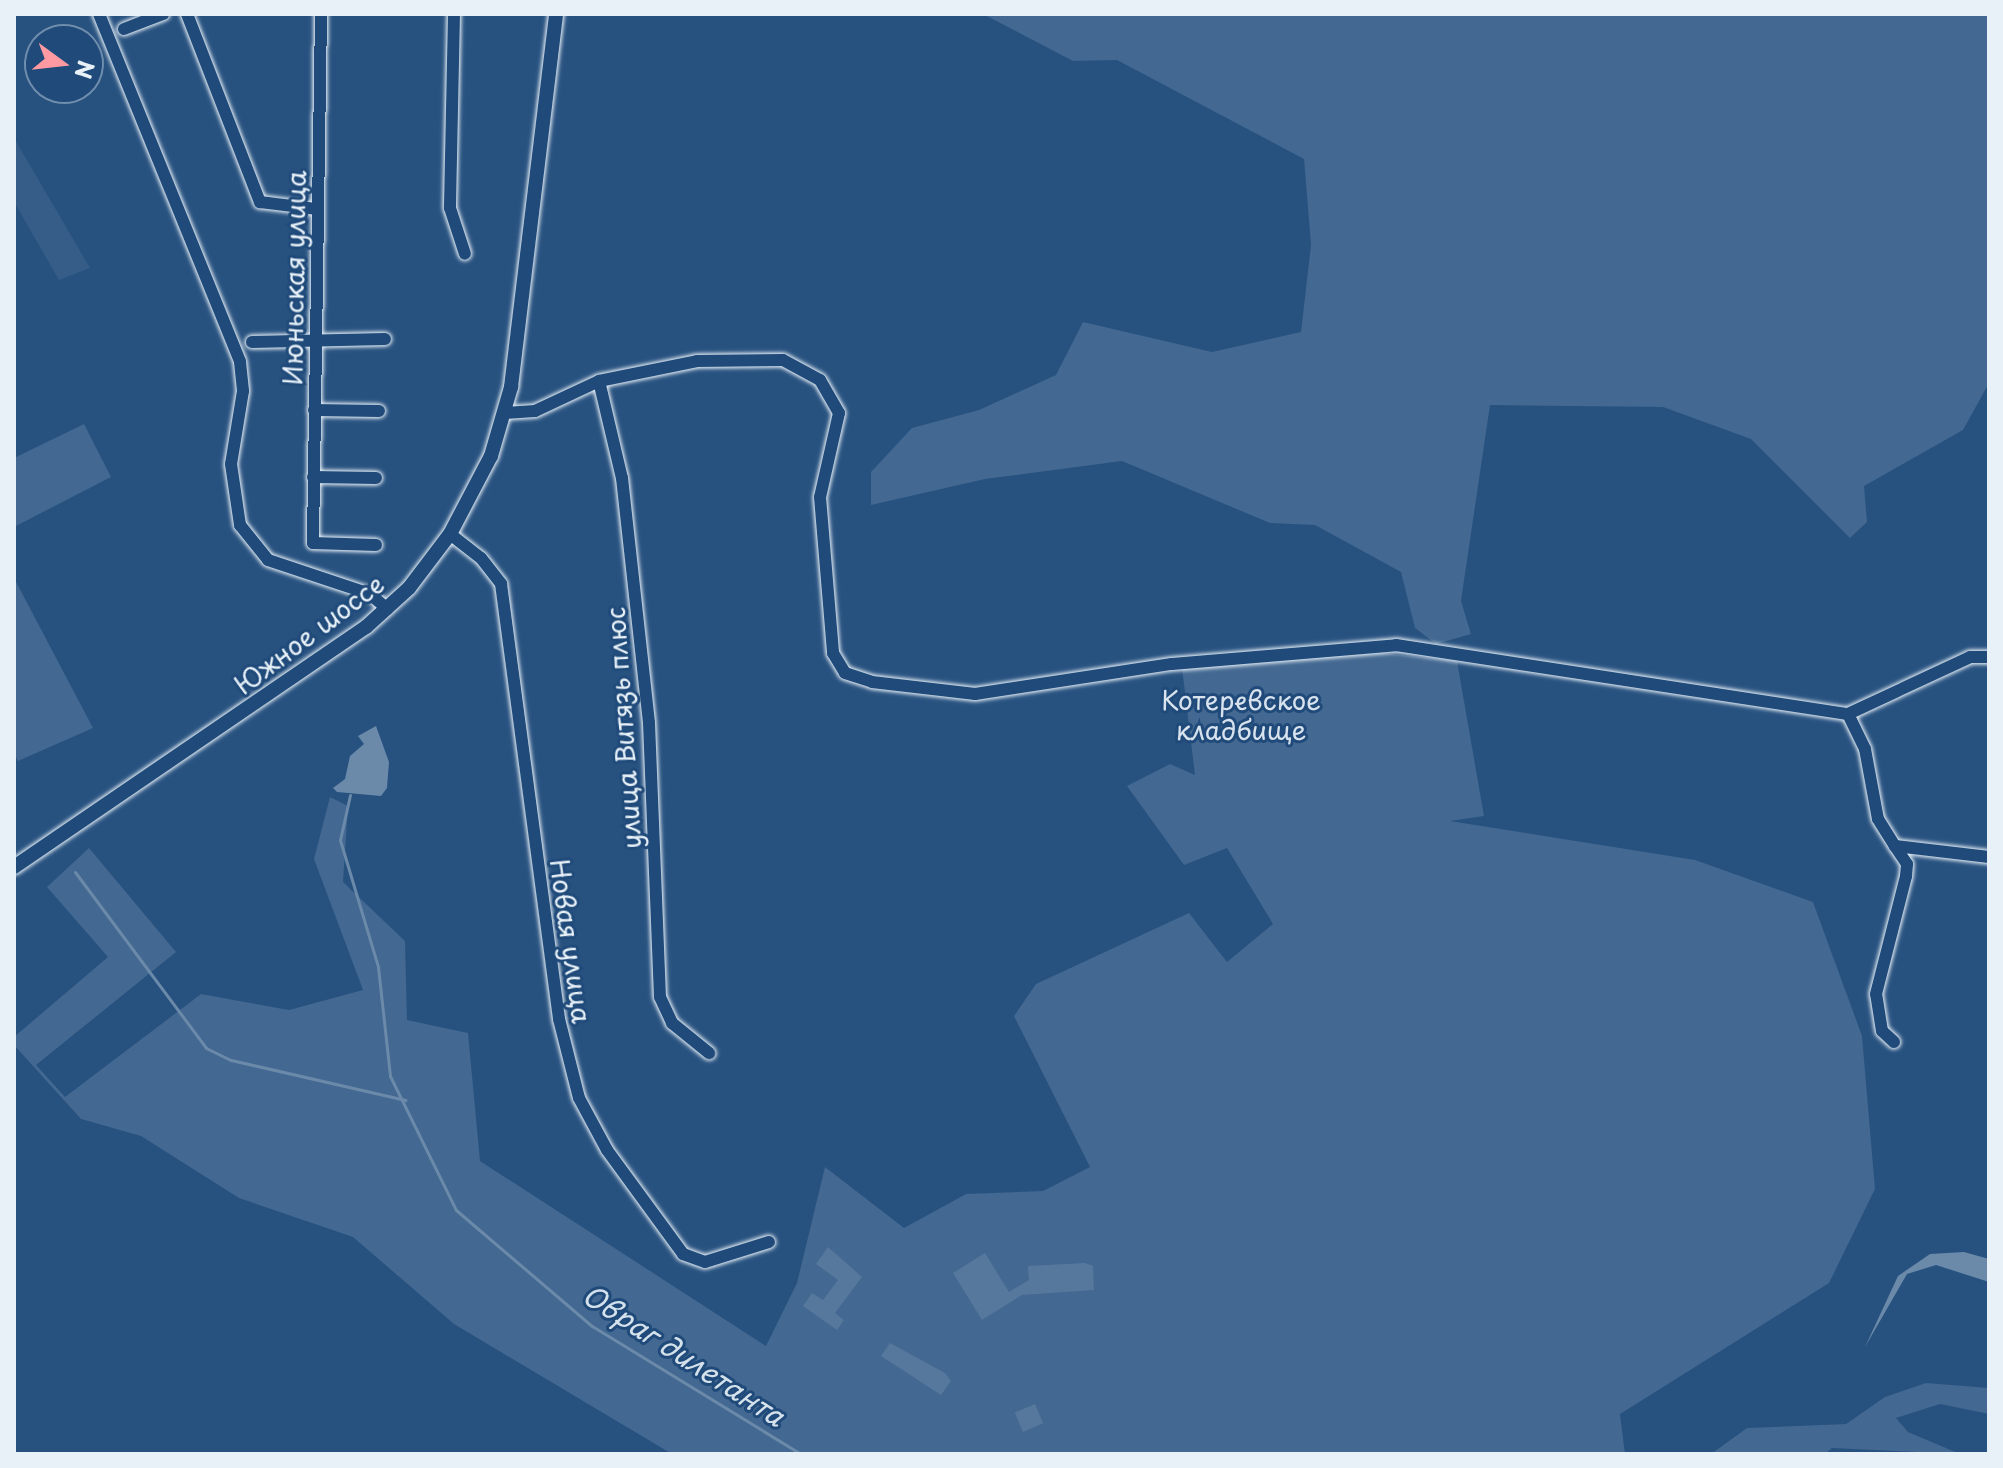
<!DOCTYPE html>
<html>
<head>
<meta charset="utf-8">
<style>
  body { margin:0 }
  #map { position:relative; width:2003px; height:1468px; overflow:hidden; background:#27517f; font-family:"Playpen Sans",sans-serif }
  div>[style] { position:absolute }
  .built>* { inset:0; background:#355d88 }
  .green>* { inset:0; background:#436891 }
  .water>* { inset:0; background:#6b8aaa }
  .stream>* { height:3px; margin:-1.5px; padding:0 1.5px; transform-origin:1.5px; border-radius:1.5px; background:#6b8aaa }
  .building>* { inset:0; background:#57789d; transform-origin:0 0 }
  .roads { filter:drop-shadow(0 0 2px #e8f1f8) drop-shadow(0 0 2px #e8f1f8) }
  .minor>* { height:12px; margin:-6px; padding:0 6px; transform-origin:6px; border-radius:6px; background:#1f4a7a }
  .major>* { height:14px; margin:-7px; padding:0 7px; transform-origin:7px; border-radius:7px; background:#1f4a7a }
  span { translate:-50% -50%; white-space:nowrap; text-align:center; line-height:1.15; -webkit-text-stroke:6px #1f4a7a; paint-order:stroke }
  .street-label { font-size:26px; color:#e8f1f8 }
  .park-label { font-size:26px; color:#d8e3ee }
  .water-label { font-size:28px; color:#d5e2ec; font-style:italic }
  .frame { position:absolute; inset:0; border:16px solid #e8f1f8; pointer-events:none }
  .north { position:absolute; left:24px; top:24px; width:80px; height:80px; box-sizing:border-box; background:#1f4a7a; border:2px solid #6f8dac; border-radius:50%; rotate:105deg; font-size:22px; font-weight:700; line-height:32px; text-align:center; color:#e8f1f8 }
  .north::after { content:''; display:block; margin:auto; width:28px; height:36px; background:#ff9aa2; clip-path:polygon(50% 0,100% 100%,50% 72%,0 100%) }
</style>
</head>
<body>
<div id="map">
  <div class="built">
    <i style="clip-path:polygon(14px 138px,90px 268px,59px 280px,14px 202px)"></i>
  </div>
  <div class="green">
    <i style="clip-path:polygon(983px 14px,1989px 14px,1989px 383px,1963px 430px,1864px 486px,1867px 522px,1850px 538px,1751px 439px,1663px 407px,1490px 405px,1461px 601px,1471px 634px,1436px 644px,1415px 628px,1401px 572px,1315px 525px,1270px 523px,1122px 461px,985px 479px,871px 505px,871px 472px,912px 428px,979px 410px,1056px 375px,1083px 322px,1212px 352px,1301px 332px,1311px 245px,1304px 159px,1117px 60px,1073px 61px)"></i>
    <i style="clip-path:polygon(84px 424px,111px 477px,14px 527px,14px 458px)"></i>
    <i style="clip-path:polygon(14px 578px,93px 728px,18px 761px,14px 754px)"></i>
    <i style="clip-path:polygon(1380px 653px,1457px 661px,1484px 816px,1450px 821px,1695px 860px,1813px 902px,1862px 1036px,1875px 1189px,1829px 1283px,1620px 1414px,1625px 1454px,672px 1454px,454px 1324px,353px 1237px,239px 1198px,141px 1136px,81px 1119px,14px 1045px,14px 1037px,108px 957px,47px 887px,89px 848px,176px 952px,36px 1065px,65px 1097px,201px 994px,289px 1010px,363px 990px,314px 859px,330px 797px,348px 806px,343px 882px,405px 941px,407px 1020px,468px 1033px,480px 1161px,766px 1346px,797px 1283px,825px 1167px,904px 1228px,966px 1194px,1043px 1191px,1090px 1167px,1014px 1016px,1036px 984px,1189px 913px,1227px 962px,1273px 924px,1227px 848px,1184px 865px,1127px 786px,1170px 764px,1195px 775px,1182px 668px)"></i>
    <i style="clip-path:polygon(1926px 1383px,1989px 1388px,1989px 1414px,1940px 1404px,1896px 1418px,1908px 1432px,1960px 1454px,1832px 1448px,1825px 1454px,1711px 1454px,1747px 1428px,1846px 1424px,1885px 1397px)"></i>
  </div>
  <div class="water">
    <i style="clip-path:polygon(376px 726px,389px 762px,387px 788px,381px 796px,337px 792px,333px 788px,345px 779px,350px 756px,364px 744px,358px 736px)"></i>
    <i style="clip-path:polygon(1964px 1252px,1989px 1259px,1989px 1282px,1936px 1265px,1907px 1274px,1865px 1347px,1898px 1276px,1930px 1254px)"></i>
  </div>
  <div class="stream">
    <i style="left:350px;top:795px;width:46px;rotate:102.5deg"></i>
    <i style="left:340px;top:840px;width:133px;rotate:73.3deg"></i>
    <i style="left:378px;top:967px;width:110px;rotate:83.7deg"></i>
    <i style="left:390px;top:1076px;width:149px;rotate:63.8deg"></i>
    <i style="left:456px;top:1210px;width:179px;rotate:40.5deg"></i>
    <i style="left:592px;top:1326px;width:245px;rotate:31.5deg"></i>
    <i style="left:75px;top:872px;width:219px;rotate:53.3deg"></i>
    <i style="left:206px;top:1048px;width:28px;rotate:26deg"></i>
    <i style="left:231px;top:1060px;width:179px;rotate:12.9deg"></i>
  </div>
  <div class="building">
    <i style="clip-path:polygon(828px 1247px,862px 1277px,835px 1313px,844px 1320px,837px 1330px,803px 1306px,812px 1293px,823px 1300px,838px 1280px,816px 1264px)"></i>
    <i style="clip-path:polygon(985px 1253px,1009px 1292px,1029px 1280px,1028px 1266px,1085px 1263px,1093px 1266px,1094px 1290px,1022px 1295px,982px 1320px,953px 1273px)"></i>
    <i style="clip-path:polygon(890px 1343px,945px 1373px,951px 1381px,941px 1395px,881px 1356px)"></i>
    <i style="left:1035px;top:1404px;width:21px;height:22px;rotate:67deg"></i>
  </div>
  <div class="roads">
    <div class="minor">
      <i style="left:99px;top:14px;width:375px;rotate:67.9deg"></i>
      <i style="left:240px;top:362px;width:29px;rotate:84deg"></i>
      <i style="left:243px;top:391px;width:74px;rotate:99.3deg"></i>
      <i style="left:231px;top:464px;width:62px;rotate:81.6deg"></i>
      <i style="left:240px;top:525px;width:45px;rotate:51.3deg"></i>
      <i style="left:268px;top:560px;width:108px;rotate:18.4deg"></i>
      <i style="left:370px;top:594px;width:23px;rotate:41deg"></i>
      <i style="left:187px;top:14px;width:202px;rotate:68.8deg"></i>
      <i style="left:260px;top:202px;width:56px;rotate:7.1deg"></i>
      <i style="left:321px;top:14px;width:529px;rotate:90.87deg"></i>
      <i style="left:313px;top:543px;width:63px;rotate:1.8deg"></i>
      <i style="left:454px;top:14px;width:194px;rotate:91.2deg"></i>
      <i style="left:450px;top:208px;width:48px;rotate:71.9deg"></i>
      <i style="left:124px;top:29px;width:42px;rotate:-21deg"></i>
      <i style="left:252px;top:342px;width:133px;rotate:-1.3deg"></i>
      <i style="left:599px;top:381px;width:100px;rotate:76.7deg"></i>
      <i style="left:622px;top:478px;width:246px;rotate:83.7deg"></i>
      <i style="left:649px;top:723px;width:274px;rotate:87.7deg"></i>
      <i style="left:660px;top:997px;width:29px;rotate:65deg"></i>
      <i style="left:672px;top:1023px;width:48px;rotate:39deg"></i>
      <i style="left:314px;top:410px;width:65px;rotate:0.9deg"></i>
      <i style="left:505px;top:413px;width:30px;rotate:-4deg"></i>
      <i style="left:535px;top:411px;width:71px;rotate:-25.1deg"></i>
      <i style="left:599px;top:381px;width:100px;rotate:-11.5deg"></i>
      <i style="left:697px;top:361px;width:86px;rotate:-0.7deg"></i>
      <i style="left:783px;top:360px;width:42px;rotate:28.4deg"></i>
      <i style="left:820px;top:380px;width:38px;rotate:60deg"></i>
      <i style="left:839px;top:413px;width:86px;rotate:102.7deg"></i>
      <i style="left:820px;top:497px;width:157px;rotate:85.2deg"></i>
      <i style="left:833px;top:653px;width:23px;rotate:59deg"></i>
      <i style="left:845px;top:673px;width:28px;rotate:18deg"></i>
      <i style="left:872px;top:682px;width:104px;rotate:6.6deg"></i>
      <i style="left:975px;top:694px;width:199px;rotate:-8.7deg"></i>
      <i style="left:1172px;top:664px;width:225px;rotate:-4.8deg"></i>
      <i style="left:1396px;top:645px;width:457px;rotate:8.7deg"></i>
      <i style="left:1848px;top:714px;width:135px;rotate:-25deg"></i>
      <i style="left:1970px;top:657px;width:19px"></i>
      <i style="left:313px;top:477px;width:63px;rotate:0.9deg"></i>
      <i style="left:450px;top:534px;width:39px;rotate:38deg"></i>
      <i style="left:481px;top:558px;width:33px;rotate:52deg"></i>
      <i style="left:501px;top:584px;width:439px;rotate:82.4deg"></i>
      <i style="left:559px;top:1019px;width:81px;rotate:75.8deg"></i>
      <i style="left:579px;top:1098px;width:59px;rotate:61.7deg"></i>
      <i style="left:607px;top:1150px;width:129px;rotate:53.8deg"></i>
      <i style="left:683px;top:1254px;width:23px;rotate:20deg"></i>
      <i style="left:705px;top:1262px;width:67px;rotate:-17.4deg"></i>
      <i style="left:1848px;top:714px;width:39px;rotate:64deg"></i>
      <i style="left:1865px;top:749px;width:71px;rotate:79.5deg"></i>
      <i style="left:1878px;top:819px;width:32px;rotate:58deg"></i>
      <i style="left:1895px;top:846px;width:95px;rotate:6.7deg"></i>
      <i style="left:1894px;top:1042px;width:16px;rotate:-137deg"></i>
      <i style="left:1882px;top:1031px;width:37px;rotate:-99deg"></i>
      <i style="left:1876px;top:994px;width:122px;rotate:-75.7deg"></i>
      <i style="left:1906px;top:876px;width:12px;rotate:-85deg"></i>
      <i style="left:1907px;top:864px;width:22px;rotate:-124deg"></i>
    </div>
    <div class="major">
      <i style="left:14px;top:867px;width:426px;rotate:-34.3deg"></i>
      <i style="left:366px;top:627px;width:58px;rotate:-42.2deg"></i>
      <i style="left:409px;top:588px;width:68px;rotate:-52.8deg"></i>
      <i style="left:450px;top:534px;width:88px;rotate:-62.3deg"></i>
      <i style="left:491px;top:456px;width:72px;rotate:-73.8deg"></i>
      <i style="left:511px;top:387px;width:376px;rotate:-83.1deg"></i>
    </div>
  </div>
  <div class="street-label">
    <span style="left:294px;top:278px;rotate:-89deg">Июньская улица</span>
    <span style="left:309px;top:634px;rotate:-37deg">Южное шоссе</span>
    <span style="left:623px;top:728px;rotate:-94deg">улица Витязь плюс</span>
    <span style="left:571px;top:941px;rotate:82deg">Новая улица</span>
  </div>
  <div class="park-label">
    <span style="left:1241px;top:715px">Котеревское<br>кладбище</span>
  </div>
  <div class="water-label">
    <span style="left:684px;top:1355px;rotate:33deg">Овраг дилетанта</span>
  </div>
  <div class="frame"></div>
  <div class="north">N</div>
</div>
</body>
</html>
